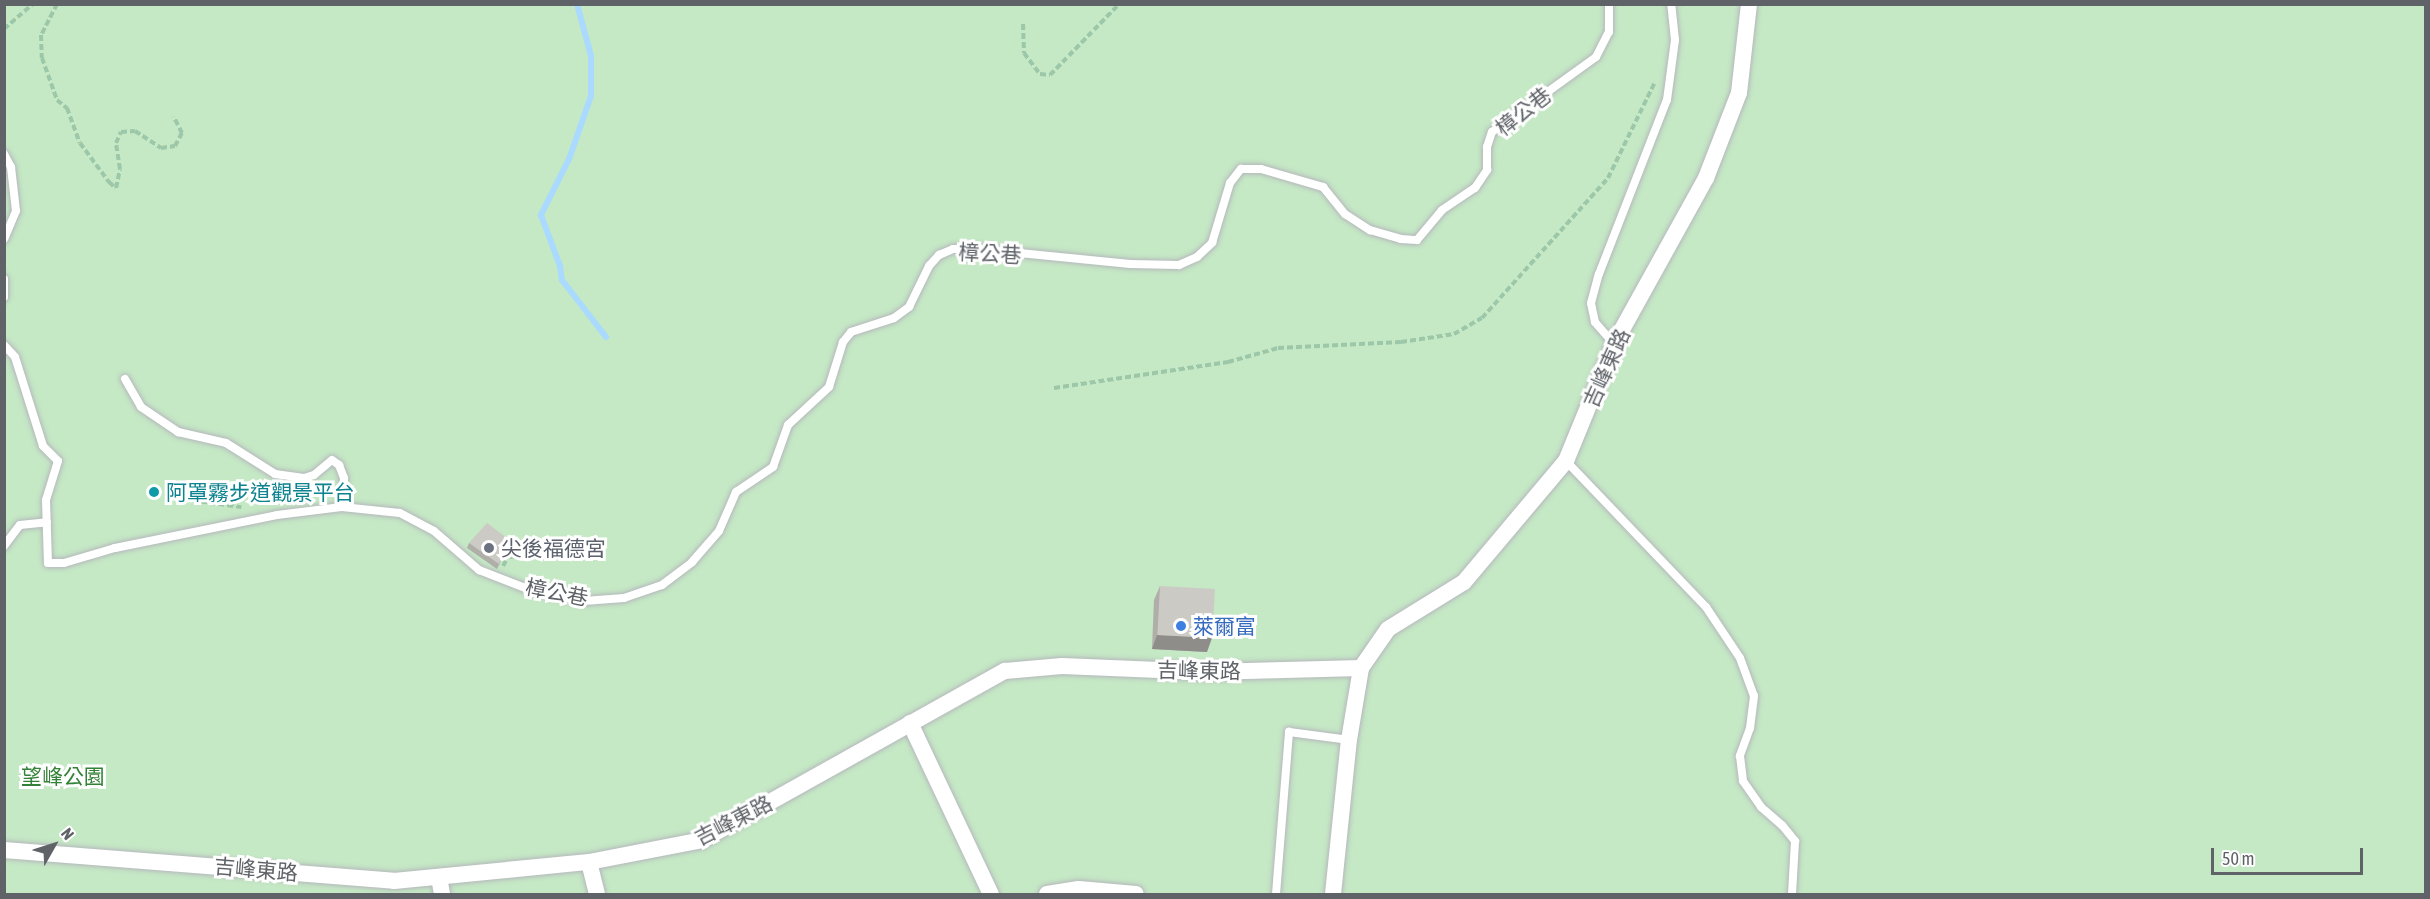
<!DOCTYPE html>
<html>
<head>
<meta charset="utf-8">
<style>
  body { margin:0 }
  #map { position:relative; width:2430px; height:899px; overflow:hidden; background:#f1efe8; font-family:"Asap Condensed","Noto Sans TC",sans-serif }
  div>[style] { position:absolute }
  .green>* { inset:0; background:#c5e8c5; transform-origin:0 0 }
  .stream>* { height:6px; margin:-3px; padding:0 3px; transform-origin:3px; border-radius:3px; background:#aadaff }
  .path>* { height:4px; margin-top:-2px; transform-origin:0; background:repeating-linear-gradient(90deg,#9cc7a9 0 6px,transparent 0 9px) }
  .roads { filter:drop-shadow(0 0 2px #b5b8bc) drop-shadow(0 0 2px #b5b8bc) }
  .service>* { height:8px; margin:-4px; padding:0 4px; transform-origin:4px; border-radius:4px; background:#fff }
  .minor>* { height:16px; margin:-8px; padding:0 8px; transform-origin:8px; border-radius:8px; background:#fff }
  .wall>* { inset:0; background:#afaea9 }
  .shaded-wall>* { inset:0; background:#8f8d8a }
  .building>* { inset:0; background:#cccac5; transform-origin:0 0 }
  .dots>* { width:16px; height:16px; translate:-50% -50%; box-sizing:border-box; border:3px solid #fff; border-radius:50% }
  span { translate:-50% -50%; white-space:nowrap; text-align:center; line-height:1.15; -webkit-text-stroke:6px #fff; paint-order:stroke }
  .street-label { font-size:21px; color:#5f6368 }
  .culture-label { font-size:21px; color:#0d838f }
  .left { translate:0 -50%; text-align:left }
  .worship-label { font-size:21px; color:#5b616d }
  .shop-label { font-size:21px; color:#366cbe }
  .park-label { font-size:21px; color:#348238 }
  .frame { position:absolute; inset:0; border:6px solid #5f6368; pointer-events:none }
  .north { position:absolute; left:24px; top:815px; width:60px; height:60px; -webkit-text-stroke:4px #fff; paint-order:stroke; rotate:51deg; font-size:16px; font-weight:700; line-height:24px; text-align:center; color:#5f6368 }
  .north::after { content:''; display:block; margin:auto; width:21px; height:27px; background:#5f6368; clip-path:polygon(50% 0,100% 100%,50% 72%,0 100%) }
  .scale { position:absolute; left:2211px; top:848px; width:152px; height:27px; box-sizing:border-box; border:3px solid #5f6368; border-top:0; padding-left:8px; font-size:18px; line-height:21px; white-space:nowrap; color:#5f6368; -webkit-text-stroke:4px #fff; paint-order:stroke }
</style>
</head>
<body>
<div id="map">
  <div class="green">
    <i style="left:5px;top:5px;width:2420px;height:889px"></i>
  </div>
  <div class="stream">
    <i style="left:577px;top:4px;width:54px;rotate:74.9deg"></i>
    <i style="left:591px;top:56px;width:40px;rotate:90deg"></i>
    <i style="left:591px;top:96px;width:67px;rotate:109.2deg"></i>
    <i style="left:569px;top:159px;width:63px;rotate:116.6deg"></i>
    <i style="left:541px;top:215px;width:54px;rotate:69.6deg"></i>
    <i style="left:560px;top:266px;width:14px;rotate:82deg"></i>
    <i style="left:562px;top:280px;width:72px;rotate:52.3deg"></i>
  </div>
  <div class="path">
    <i style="left:57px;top:4px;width:35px;rotate:117deg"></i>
    <i style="left:41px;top:35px;width:23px;rotate:88deg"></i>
    <i style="left:42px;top:58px;width:45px;rotate:70.3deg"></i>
    <i style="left:57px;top:100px;width:13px;rotate:39deg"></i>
    <i style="left:67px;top:108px;width:37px;rotate:70deg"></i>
    <i style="left:80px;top:143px;width:49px;rotate:53.4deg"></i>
    <i style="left:109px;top:182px;width:9px;rotate:41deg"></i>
    <i style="left:116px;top:188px;width:19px;rotate:-78deg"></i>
    <i style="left:120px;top:169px;width:26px;rotate:-99deg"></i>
    <i style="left:116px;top:143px;width:12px;rotate:-66deg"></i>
    <i style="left:121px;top:132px;width:14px;rotate:-4deg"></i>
    <i style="left:135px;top:131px;width:31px;rotate:33deg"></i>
    <i style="left:161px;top:148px;width:14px;rotate:-8deg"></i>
    <i style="left:175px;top:146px;width:15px;rotate:-62deg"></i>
    <i style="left:182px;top:133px;width:18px;rotate:-117deg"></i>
    <i style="left:1023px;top:24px;width:29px;rotate:88deg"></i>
    <i style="left:1024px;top:53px;width:26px;rotate:53deg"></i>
    <i style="left:1040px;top:74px;width:10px;rotate:6deg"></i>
    <i style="left:1050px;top:75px;width:99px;rotate:-45.8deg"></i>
    <i style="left:4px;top:29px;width:38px;rotate:-41deg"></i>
    <i style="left:1054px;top:388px;width:176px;rotate:-8.5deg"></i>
    <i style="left:1228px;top:362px;width:52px;rotate:-15.6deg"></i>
    <i style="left:1278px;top:348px;width:123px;rotate:-2.8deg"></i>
    <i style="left:1401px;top:342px;width:54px;rotate:-8.6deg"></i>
    <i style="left:1454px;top:334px;width:32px;rotate:-30deg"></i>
    <i style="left:1482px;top:318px;width:188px;rotate:-48deg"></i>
    <i style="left:1608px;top:178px;width:105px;rotate:-63.9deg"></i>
    <i style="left:170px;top:495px;width:6px;rotate:-121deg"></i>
    <i style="left:167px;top:490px;width:3px;rotate:-18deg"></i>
    <i style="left:170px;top:489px;width:4px;rotate:76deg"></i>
    <i style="left:174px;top:498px;width:68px;rotate:7.7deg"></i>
    <i style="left:503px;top:566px;width:10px;rotate:-61deg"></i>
    <i style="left:508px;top:557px;width:15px;rotate:-4deg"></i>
    <i style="left:523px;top:556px;width:11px;rotate:-34deg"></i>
  </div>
  <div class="roads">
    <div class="service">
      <i style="left:4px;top:154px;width:15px;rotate:62deg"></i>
      <i style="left:11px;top:167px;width:44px;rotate:83.5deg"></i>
      <i style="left:16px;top:211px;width:30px;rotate:113deg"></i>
      <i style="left:4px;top:279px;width:18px;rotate:90deg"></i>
      <i style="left:1614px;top:344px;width:29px;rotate:-131deg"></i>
      <i style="left:1595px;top:322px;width:19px;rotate:-102deg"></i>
      <i style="left:1591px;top:303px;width:30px;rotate:-75deg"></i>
      <i style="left:1599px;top:274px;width:187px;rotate:-68.7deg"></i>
      <i style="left:1667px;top:100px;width:61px;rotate:-82.4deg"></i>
      <i style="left:1675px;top:40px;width:36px;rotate:-96deg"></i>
      <i style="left:4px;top:345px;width:16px;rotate:47deg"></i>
      <i style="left:15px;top:357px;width:93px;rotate:72.5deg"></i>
      <i style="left:43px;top:446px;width:21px;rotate:45deg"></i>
      <i style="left:58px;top:461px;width:41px;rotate:107.1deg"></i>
      <i style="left:46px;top:500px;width:63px;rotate:88.2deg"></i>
      <i style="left:48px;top:563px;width:16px"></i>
      <i style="left:64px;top:563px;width:53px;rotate:-16.4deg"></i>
      <i style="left:115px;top:548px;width:165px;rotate:-11.5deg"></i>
      <i style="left:277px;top:515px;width:65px;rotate:-7deg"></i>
      <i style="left:342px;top:507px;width:58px;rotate:5.9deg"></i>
      <i style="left:400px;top:513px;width:38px;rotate:28deg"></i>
      <i style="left:434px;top:531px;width:60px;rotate:40.9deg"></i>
      <i style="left:479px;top:570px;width:53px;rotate:21.2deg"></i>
      <i style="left:528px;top:589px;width:57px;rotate:12.1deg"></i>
      <i style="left:584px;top:601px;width:40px;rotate:-4.3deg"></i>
      <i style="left:624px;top:598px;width:40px;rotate:-18.9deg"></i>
      <i style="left:662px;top:585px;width:38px;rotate:-37deg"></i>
      <i style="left:692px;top:562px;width:41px;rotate:-48.9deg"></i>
      <i style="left:719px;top:531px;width:43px;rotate:-66.4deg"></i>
      <i style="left:736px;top:492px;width:45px;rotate:-34deg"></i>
      <i style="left:773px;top:467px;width:45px;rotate:-70.3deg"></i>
      <i style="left:788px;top:425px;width:56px;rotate:-42.8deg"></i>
      <i style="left:829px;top:387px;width:47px;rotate:-72.7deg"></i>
      <i style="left:843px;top:342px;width:13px;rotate:-51deg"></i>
      <i style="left:851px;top:332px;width:45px;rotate:-18deg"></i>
      <i style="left:894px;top:318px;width:19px;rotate:-36deg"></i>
      <i style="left:909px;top:307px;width:46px;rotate:-64deg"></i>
      <i style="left:929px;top:266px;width:15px;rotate:-48deg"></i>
      <i style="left:939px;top:255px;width:15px;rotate:-23deg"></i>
      <i style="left:953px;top:249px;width:26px"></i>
      <i style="left:979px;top:249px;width:152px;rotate:5.7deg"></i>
      <i style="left:1130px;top:264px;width:49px;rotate:1.2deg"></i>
      <i style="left:1179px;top:265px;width:20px;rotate:-24deg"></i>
      <i style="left:1197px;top:257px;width:21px;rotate:-43deg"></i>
      <i style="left:1212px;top:243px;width:63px;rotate:-73.3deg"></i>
      <i style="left:1230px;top:183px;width:18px;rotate:-52deg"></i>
      <i style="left:1241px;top:169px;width:20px"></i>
      <i style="left:1261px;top:169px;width:65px;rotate:16.2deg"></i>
      <i style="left:1323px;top:187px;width:35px;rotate:51deg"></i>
      <i style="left:1345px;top:214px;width:30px;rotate:33deg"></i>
      <i style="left:1370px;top:230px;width:32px;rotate:16deg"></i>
      <i style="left:1401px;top:239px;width:16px;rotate:4deg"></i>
      <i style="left:1417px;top:240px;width:39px;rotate:-50deg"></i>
      <i style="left:1442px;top:210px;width:40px;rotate:-34deg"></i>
      <i style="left:1475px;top:188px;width:22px;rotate:-56deg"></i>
      <i style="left:1487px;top:170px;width:23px;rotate:-90deg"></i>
      <i style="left:1487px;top:147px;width:16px;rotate:-72deg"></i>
      <i style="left:1492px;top:132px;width:128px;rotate:-35.8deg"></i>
      <i style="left:1596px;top:57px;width:28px;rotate:-63deg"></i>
      <i style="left:1609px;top:32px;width:28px;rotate:-90deg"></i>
      <i style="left:125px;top:379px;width:32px;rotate:60deg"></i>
      <i style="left:141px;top:407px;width:45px;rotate:34deg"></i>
      <i style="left:178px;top:432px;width:49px;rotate:12.9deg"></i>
      <i style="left:226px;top:443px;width:58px;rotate:32.3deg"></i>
      <i style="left:275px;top:474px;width:29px;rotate:8deg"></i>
      <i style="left:304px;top:478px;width:10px;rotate:-17deg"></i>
      <i style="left:314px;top:475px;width:23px;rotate:-40deg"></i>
      <i style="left:332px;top:460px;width:9px;rotate:36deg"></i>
      <i style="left:339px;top:465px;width:14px;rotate:69deg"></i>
      <i style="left:344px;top:478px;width:29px;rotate:94deg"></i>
      <i style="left:1566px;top:461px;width:202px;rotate:46.2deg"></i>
      <i style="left:1706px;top:607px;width:61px;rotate:56.3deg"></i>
      <i style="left:1740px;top:658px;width:40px;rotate:69.8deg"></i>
      <i style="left:1754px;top:696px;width:32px;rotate:97deg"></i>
      <i style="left:1750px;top:728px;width:30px;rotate:110deg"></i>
      <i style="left:1740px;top:756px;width:25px;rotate:83deg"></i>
      <i style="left:1743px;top:781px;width:32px;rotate:55deg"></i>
      <i style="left:1761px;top:807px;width:28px;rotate:41deg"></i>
      <i style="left:1782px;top:825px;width:21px;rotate:51deg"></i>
      <i style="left:1795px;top:841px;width:53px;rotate:93.2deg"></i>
      <i style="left:4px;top:546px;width:26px;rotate:-53deg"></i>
      <i style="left:20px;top:525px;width:27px;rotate:-6deg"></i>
      <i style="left:1276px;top:894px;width:163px;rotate:-85.4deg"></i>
      <i style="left:1289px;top:732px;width:61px;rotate:7.6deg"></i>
    </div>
    <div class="minor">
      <i style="left:910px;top:723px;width:189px;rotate:64.7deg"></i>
      <i style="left:4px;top:850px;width:391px;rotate:4.5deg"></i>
      <i style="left:394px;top:881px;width:196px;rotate:-5.6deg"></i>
      <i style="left:589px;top:862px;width:115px;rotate:-11deg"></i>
      <i style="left:702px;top:840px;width:347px;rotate:-29.2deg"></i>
      <i style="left:1005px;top:671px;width:57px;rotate:-5deg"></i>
      <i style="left:1062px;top:666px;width:146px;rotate:2.4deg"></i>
      <i style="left:1208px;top:672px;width:153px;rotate:-1.5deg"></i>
      <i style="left:589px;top:862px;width:33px;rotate:76deg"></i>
      <i style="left:439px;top:877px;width:17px;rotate:80deg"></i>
      <i style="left:1047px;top:894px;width:32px;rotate:-9deg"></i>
      <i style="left:1079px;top:889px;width:57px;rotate:5deg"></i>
      <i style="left:1333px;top:894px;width:155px;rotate:-84.1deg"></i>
      <i style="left:1349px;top:740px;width:73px;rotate:-80.5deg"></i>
      <i style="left:1361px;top:668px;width:47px;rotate:-55.3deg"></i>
      <i style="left:1388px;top:629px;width:89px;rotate:-31.7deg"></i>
      <i style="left:1464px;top:582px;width:158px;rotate:-49.9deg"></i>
      <i style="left:1566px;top:461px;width:126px;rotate:-67.7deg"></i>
      <i style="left:1614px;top:344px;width:190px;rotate:-61deg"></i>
      <i style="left:1706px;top:178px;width:91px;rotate:-68.8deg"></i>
      <i style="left:1739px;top:93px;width:90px;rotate:-83.6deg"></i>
    </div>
  </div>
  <div class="wall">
    <i style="clip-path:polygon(511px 541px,497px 569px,467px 548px,469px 543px)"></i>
    <i style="clip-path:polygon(1160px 586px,1207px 652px,1152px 649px,1154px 600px)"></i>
  </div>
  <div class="shaded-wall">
    <i style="clip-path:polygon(1157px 635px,1212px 638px,1207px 652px,1152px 649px)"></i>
  </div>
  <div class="building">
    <i style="clip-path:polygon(487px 523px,511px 541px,499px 564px,469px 543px)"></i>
    <i style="left:1160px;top:586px;width:55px;height:49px;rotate:3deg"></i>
  </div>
  <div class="dots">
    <i style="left:154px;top:492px;background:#0f9aa8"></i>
    <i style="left:489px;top:548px;background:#6b7280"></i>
    <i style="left:1181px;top:626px;background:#3f7fe0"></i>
  </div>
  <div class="street-label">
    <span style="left:1523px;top:111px;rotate:-38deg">樟公巷</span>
    <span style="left:990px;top:253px;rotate:3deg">樟公巷</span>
    <span style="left:1606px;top:368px;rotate:-66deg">吉峰東路</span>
    <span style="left:557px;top:592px;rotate:11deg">樟公巷</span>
    <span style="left:1199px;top:670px;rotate:1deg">吉峰東路</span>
    <span style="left:733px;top:820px;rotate:-27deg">吉峰東路</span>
    <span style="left:256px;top:869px;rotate:5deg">吉峰東路</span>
  </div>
  <div class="culture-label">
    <span class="left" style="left:166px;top:492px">阿罩霧步道觀景平台</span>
  </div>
  <div class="worship-label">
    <span class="left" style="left:501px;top:548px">尖後福德宮</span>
  </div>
  <div class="shop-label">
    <span class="left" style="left:1193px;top:626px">萊爾富</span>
  </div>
  <div class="park-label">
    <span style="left:63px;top:776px">望峰公園</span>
  </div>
  <div class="frame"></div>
  <div class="north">N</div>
  <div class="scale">50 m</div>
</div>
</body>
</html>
